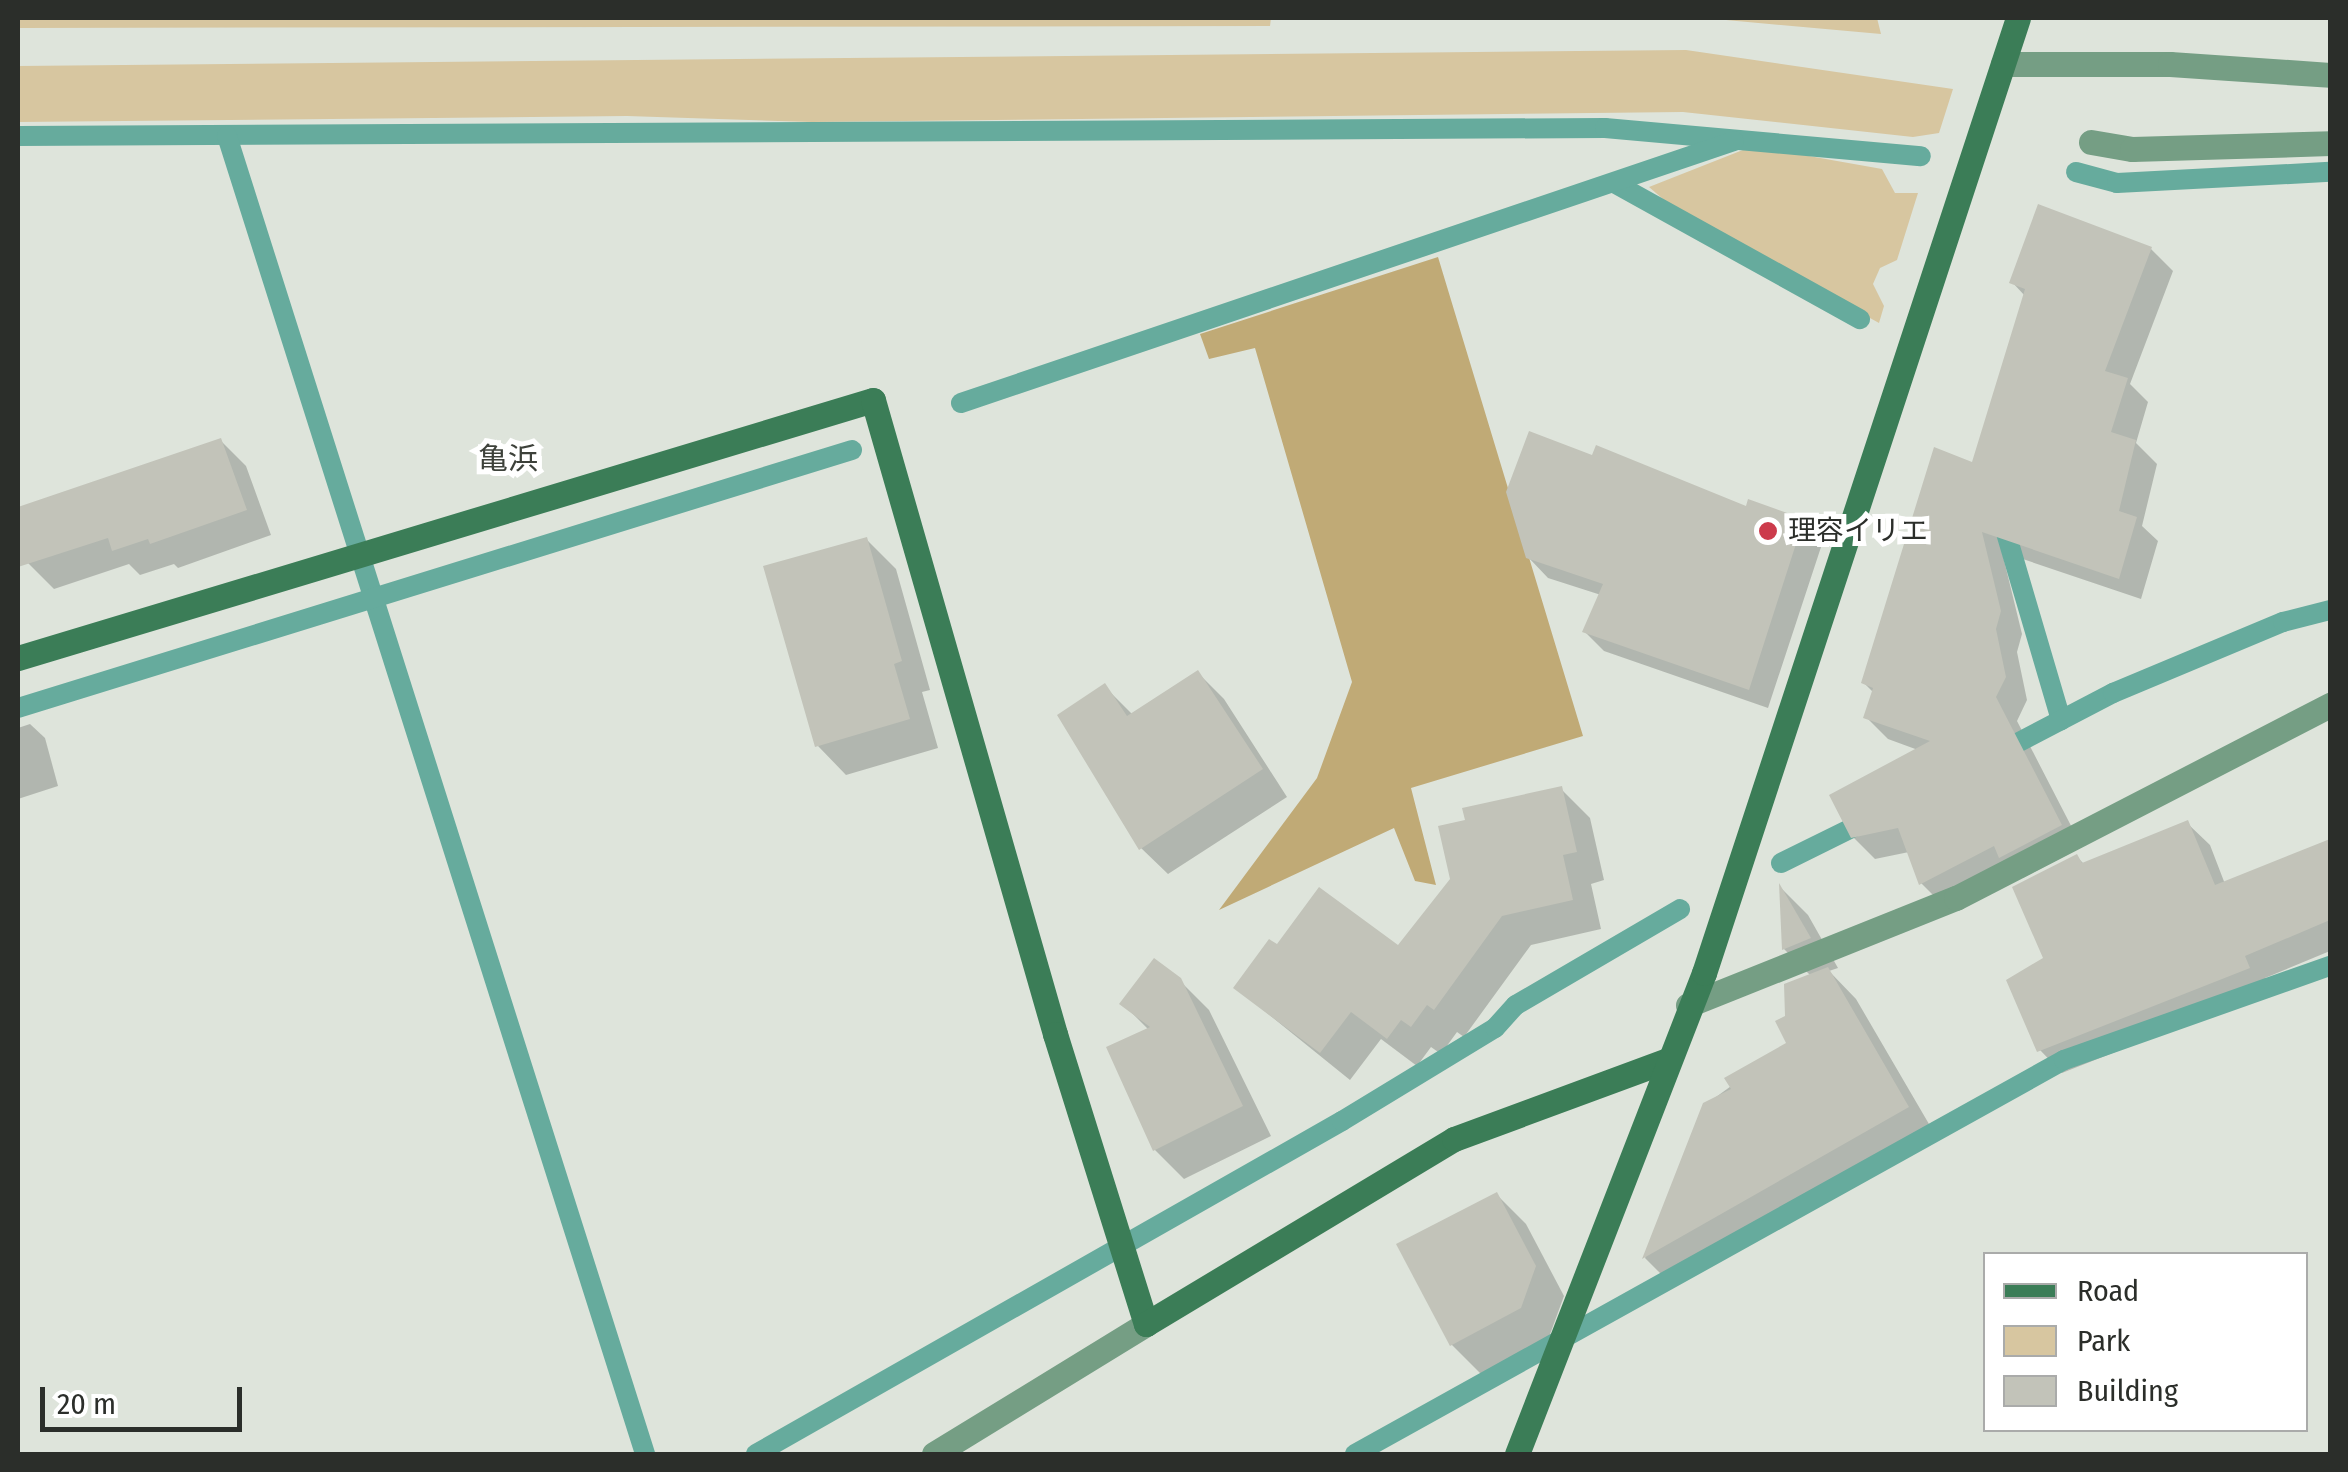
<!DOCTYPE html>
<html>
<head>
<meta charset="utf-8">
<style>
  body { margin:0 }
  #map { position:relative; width:2348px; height:1472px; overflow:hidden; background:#dee4db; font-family:"Fira Sans Condensed","Noto Sans JP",sans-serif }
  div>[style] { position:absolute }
  .green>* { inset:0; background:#d7c6a0 }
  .forest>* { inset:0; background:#c0aa76 }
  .shadow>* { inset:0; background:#0003 }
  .stream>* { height:20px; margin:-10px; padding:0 10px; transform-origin:10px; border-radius:10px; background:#66ab9d }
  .building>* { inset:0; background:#c2c3b9 }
  .street>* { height:25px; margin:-12.5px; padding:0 12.5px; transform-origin:12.5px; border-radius:12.5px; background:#759e84 }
  .secondary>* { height:25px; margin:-12.5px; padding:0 12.5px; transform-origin:12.5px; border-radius:12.5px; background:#3b7d57 }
  .dots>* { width:28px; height:28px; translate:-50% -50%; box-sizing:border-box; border:5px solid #fff; border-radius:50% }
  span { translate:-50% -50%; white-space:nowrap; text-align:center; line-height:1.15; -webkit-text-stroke:10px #fff; paint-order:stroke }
  .poi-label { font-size:28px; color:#2b2e2a }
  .left { translate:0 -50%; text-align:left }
  .neighbourhood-label { font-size:30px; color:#3d413a }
  .frame { position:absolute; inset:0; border:20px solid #2b2e2a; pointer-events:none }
  .legend { position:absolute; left:1983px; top:1252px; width:325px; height:180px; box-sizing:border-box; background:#fff; border:2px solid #aaabaa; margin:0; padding:12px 18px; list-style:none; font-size:30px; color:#2b2e2a }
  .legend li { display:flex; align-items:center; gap:20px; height:50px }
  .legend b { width:50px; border:2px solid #aaabaa }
  .scale { position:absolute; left:40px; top:1387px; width:202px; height:45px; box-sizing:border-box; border:5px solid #2b2e2a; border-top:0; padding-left:12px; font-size:30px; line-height:35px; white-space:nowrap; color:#2b2e2a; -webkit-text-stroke:8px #fff; paint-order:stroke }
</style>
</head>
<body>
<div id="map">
  <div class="green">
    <i style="clip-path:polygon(18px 18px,1271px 18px,1270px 26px,18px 28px)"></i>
    <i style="clip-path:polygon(1383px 18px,1877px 18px,1881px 34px,1726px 20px)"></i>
    <i style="clip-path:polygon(1686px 50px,1953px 89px,1939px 133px,1913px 137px,1683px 112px,812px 122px,627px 116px,18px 122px,18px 66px)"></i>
    <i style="clip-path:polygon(1753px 146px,1882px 169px,1895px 193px,1918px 193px,1897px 260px,1880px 268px,1873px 284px,1884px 306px,1879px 323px,1677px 211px,1649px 187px)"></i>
  </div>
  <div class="forest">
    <i style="clip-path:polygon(1438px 257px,1583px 736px,1411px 788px,1436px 885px,1415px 881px,1394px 828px,1219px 910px,1317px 778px,1352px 682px,1255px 348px,1209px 359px,1200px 334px)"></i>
  </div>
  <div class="shadow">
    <i style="clip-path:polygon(2151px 249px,2173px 271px,2130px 384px,2148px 402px,2136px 443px,2157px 464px,2142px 526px,2158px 541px,2141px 599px,2002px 552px,2022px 634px,2017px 652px,2027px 700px,2017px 721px,2082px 847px,2023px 878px,2014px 868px,1943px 905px,1921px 883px,1909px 852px,1875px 859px,1853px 837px,1918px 750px,1888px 739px,1866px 717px,1874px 693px,1863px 682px,1974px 465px,2025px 296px,2012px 282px)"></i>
    <i style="clip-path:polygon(221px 441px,246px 466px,271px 535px,178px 568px,174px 564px,140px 575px,129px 564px,54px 589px,28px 563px,18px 510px)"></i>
    <i style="clip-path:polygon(1803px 521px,1823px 541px,1768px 708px,1604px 651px,1585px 632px,1601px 595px,1548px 578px,1528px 557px)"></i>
    <i style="clip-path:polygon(867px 540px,896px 569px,930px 690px,922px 692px,938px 748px,846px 775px,818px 746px)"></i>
    <i style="clip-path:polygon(1198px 673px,1224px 699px,1287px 797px,1168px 874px,1141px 848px,1104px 686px,1133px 715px)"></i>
    <i style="clip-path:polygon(30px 724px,45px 738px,58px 786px,18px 799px,18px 728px)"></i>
    <i style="clip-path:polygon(1561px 789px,1590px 818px,1604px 880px,1591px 884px,1601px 929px,1531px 945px,1464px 1037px,1457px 1032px,1441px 1054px,1431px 1047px,1417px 1066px,1381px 1039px,1350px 1080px,1236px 988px,1277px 948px,1398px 949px)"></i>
    <i style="clip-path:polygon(2187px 823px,2210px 845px,2225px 884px,2330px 841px,2330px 951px,2265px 978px,2270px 991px,2062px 1073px,2040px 1050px,2046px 959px,2077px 857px,2085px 865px)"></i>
    <i style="clip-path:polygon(1782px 889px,1808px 915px,1838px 968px,1829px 971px,1856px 999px,1936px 1136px,1673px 1286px,1645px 1258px,1705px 1105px,1789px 1044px,1787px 1017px,1811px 976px,1784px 949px)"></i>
    <i style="clip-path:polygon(1179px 980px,1209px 1010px,1271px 1136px,1184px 1179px,1155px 1150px,1109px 1048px,1149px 1030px,1123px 1004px)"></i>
    <i style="clip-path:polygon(1497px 1195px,1526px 1224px,1564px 1296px,1549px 1337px,1481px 1374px,1452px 1345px,1399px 1245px)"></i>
  </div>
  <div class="stream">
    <i style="left:18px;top:136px;width:1587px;rotate:-0.29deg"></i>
    <i style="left:1605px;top:128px;width:317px;rotate:5.1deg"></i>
    <i style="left:227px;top:136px;width:1383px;rotate:72.4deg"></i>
    <i style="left:2076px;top:172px;width:42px;rotate:15deg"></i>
    <i style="left:2117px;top:183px;width:213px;rotate:-3deg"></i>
    <i style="left:1616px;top:184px;width:279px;rotate:29deg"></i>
    <i style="left:961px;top:403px;width:816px;rotate:-18.72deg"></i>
    <i style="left:2001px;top:516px;width:213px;rotate:73.6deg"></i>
    <i style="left:18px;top:708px;width:873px;rotate:-17.19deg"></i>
    <i style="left:1998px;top:753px;width:130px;rotate:-27.6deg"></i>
    <i style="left:2113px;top:693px;width:184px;rotate:-22.7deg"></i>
    <i style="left:2283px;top:622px;width:49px;rotate:-14.3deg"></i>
    <i style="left:1781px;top:863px;width:99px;rotate:-26.3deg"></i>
    <i style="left:756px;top:1454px;width:674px;rotate:-29.61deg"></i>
    <i style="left:1342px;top:1121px;width:179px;rotate:-31.3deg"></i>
    <i style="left:1495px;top:1028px;width:31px;rotate:-48deg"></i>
    <i style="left:1516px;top:1005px;width:190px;rotate:-30.3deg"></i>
    <i style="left:1355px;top:1454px;width:811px;rotate:-29.06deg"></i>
    <i style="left:2064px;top:1060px;width:282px;rotate:-19.5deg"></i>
  </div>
  <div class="building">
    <i style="clip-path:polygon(2038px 204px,2152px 247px,2105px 371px,2128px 378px,2111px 432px,2136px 440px,2119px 511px,2137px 517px,2119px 579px,1982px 532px,2001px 611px,1996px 629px,2006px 677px,1996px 697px,2062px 825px,1999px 858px,1994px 846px,1919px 885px,1898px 828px,1851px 838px,1829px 795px,1930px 741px,1863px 718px,1873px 688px,1861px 683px,1934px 447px,1972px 462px,2025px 289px,2009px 283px)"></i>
    <i style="clip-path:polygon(1529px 431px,1592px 455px,1596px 445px,1746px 506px,1748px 499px,1804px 519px,1749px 690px,1582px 632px,1603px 584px,1526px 558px,1506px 492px)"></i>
    <i style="clip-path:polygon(221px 438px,247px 510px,150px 544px,148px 539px,112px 551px,108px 538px,18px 567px,18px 507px)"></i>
    <i style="clip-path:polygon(867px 537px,902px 661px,894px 664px,910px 719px,815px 747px,763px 566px)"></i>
    <i style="clip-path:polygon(1198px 670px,1263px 769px,1139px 850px,1057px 715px,1105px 683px,1127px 716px)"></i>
    <i style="clip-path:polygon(1562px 786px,1577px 852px,1563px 855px,1573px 900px,1502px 916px,1434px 1010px,1427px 1005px,1411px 1027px,1401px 1020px,1387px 1039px,1351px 1012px,1320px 1053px,1233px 988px,1269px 939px,1277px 944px,1319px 887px,1398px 945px,1450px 879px,1438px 826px,1465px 820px,1462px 808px)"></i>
    <i style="clip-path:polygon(2188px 820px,2215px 885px,2330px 839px,2330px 920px,2245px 956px,2250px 968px,2037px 1052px,2006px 980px,2043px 958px,2012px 887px,2077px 854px,2082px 863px)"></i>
    <i style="clip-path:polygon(1779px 883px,1811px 938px,1782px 950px)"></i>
    <i style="clip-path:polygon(1154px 958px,1181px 978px,1243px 1106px,1153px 1151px,1106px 1047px,1150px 1027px,1119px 1004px)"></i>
    <i style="clip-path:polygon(1828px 967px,1909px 1107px,1642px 1259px,1703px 1103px,1731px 1089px,1724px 1078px,1786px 1043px,1775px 1021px,1785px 1016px,1784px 984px)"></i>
    <i style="clip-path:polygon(1497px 1192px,1536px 1266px,1521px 1308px,1450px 1346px,1396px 1244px)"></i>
  </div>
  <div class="street">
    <i style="left:2003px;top:64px;width:167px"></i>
    <i style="left:2170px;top:64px;width:160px;rotate:3.9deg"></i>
    <i style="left:2091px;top:142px;width:42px;rotate:9.7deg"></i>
    <i style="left:2132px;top:149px;width:198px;rotate:-1.7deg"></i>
    <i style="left:1688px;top:1005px;width:289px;rotate:-21.8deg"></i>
    <i style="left:1956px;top:898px;width:421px;rotate:-27.3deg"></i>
    <i style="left:934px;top:1454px;width:249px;rotate:-31.5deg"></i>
  </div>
  <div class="secondary">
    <i style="left:18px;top:658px;width:893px;rotate:-16.79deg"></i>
    <i style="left:873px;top:400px;width:660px;rotate:73.98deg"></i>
    <i style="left:1055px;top:1034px;width:304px;rotate:72.6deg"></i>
    <i style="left:1146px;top:1324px;width:359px;rotate:-31deg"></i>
    <i style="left:1454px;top:1139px;width:230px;rotate:-20.3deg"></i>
    <i style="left:1517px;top:1454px;width:516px;rotate:-68.76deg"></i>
    <i style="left:1704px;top:973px;width:1005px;rotate:-71.8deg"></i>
  </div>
  <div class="dots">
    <i style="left:1768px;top:531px;background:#cc3b4c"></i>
  </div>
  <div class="poi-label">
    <span class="left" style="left:1788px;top:531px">理容イリエ</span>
  </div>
  <div class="neighbourhood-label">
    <span style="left:508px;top:459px">亀浜</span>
  </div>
  <div class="frame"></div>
  <ul class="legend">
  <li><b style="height:12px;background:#3b7d57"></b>Road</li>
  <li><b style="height:28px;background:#d7c6a0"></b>Park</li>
  <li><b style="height:28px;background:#c2c3b9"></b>Building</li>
  </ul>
  <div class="scale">20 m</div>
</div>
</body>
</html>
